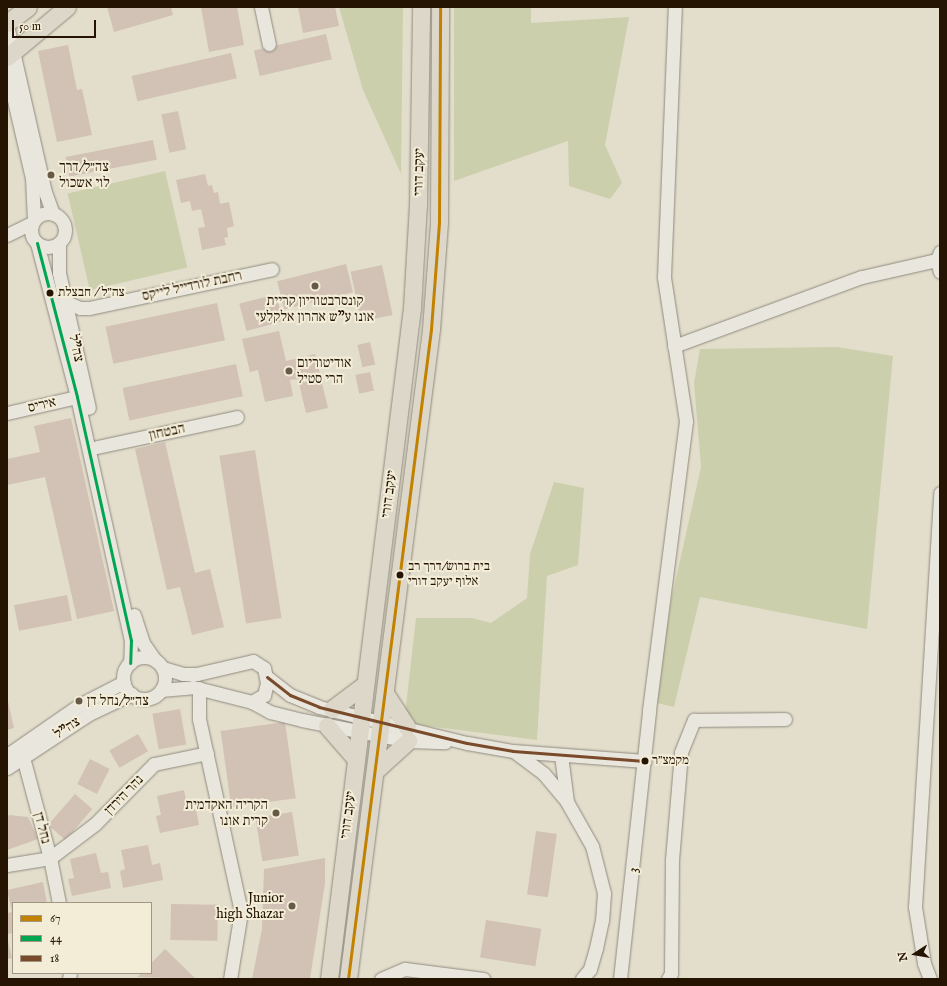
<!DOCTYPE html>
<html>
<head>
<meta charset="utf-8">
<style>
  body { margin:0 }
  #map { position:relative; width:947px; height:986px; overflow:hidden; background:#e3decc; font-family:"IM FELL English","Frank Ruhl Libre",serif }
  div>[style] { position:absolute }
  .green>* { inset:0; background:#cccfac; transform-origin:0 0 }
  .building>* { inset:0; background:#d2c1b5; transform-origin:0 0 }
  .roads { filter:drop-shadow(0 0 1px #8f8a7e) drop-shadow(0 0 1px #8f8a7e) }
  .minor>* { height:13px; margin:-6.5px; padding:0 6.5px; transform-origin:6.5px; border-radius:6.5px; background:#e9e6de }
  .minor>.ring { margin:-6.5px; padding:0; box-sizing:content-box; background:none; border:13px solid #e9e6de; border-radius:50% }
  .major>* { height:17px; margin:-8.5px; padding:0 8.5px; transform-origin:8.5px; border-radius:8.5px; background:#ddd7c9 }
  .bus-1>* { height:3px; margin:-1.5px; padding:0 1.5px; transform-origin:1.5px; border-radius:1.5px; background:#c28200 }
  .bus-2>* { height:3px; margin:-1.5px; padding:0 1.5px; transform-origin:1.5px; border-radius:1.5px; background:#00a651 }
  .bus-3>* { height:3px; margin:-1.5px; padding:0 1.5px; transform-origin:1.5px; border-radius:1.5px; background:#7a4b2a }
  .dots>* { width:11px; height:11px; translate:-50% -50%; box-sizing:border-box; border:2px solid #f3edd8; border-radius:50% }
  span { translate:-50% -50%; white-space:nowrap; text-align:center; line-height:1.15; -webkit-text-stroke:4px #f3edd8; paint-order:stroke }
  .bus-label { font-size:13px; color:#241401 }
  .left { translate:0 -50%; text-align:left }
  .poi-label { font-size:14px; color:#241401 }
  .right { translate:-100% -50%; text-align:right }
  .street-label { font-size:14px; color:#241401 }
  .frame { position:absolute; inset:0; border:8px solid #241401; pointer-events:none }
  .legend { position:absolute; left:12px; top:902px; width:140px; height:72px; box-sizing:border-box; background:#f3edd8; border:1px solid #a09682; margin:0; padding:5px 7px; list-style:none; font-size:12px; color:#241401 }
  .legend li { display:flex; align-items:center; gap:8px; height:20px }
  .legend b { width:20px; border:1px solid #a09682 }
  .north { position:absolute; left:895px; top:934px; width:40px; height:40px; -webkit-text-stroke:3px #f3edd8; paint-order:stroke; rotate:258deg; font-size:11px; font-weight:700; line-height:16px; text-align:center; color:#241401 }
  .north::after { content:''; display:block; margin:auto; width:14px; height:18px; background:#241401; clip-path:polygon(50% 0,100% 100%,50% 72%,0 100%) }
  .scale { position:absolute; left:12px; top:20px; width:84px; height:18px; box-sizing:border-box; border:2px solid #241401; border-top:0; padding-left:5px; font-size:12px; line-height:14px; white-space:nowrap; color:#241401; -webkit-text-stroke:3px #f3edd8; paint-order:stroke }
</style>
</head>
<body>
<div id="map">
  <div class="green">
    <i style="clip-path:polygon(339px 7px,403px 7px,401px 174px,363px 90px)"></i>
    <i style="clip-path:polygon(454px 7px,531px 7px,531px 23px,629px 17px,605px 145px,622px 183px,610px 199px,569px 186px,568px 141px,454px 181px)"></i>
    <i style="left:165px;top:171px;width:99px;height:100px;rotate:77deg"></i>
    <i style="clip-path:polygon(837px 347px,893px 356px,867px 629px,700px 597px,674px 707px,653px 702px,672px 596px,701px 467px,694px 383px,700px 349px)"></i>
    <i style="clip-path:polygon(554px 482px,584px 488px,578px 565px,547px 576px,537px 740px,404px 723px,416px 618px,472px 618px,491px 623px,527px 598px,530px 554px)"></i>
  </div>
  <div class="building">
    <i style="clip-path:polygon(107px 7px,171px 7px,173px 15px,114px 32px)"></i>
    <i style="clip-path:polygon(201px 7px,237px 7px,244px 45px,209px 52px)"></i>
    <i style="clip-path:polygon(298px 7px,335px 7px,339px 26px,303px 33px)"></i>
    <i style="left:326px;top:34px;width:26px;height:74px;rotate:77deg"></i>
    <i style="clip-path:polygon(68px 45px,77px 90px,82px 89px,92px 135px,57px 142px,38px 51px)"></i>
    <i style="left:231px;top:53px;width:26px;height:102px;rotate:77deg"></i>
    <i style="left:178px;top:111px;width:39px;height:17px;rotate:78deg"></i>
    <i style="left:153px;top:140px;width:20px;height:89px;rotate:79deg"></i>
    <i style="clip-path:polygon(205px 174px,208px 186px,212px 185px,214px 193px,218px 192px,220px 204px,229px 202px,234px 226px,227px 228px,228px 237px,224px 238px,226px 245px,202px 250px,198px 228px,205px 227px,201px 209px,192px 211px,190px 201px,181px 203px,176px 180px)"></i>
    <i style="left:346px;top:264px;width:29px;height:71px;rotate:76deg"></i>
    <i style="left:382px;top:265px;width:51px;height:32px;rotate:78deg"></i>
    <i style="left:276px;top:294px;width:28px;height:38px;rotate:75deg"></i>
    <i style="left:217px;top:303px;width:38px;height:114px;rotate:78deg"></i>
    <i style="clip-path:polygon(279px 331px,286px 361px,315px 354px,328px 408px,306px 413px,298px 379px,290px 380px,293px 396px,265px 402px,258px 370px,250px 372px,242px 339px)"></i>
    <i style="left:370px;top:342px;width:23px;height:13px;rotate:77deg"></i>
    <i style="left:236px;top:364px;width:33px;height:116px;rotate:78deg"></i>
    <i style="left:370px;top:372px;width:19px;height:15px;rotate:78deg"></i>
    <i style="clip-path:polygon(71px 418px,114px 611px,77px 619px,45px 477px,7px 485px,7px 459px,40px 452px,34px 426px)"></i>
    <i style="clip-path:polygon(165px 442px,195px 573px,210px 569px,224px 627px,192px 635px,180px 587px,167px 590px,135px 449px)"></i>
    <i style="left:255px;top:450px;width:170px;height:36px;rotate:81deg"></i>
    <i style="left:67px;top:595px;width:26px;height:54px;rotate:79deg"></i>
    <i style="clip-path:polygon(7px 697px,14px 728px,7px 730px)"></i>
    <i style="left:180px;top:709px;width:36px;height:28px;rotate:80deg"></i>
    <i style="left:285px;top:722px;width:77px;height:65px;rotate:82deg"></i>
    <i style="left:138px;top:734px;width:20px;height:33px;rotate:60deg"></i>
    <i style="left:90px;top:759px;width:22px;height:28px;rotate:27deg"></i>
    <i style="clip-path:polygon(184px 790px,188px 810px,196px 809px,199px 825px,160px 833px,156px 816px,161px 815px,157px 796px)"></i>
    <i style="left:75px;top:794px;width:23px;height:41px;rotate:41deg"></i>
    <i style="left:292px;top:812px;width:44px;height:37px;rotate:81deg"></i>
    <i style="clip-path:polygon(9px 815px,28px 817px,38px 839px,7px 850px,7px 819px)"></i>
    <i style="left:536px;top:831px;width:21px;height:64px;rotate:8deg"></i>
    <i style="clip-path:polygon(148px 845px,152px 865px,160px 863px,163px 880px,123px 888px,120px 871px,125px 869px,121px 850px)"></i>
    <i style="clip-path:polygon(96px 853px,101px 873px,108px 872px,111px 888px,72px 896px,68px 879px,74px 878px,70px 859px)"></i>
    <i style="clip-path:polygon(325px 858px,325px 883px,310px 979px,252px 979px,262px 929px,264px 869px)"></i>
    <i style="clip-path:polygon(43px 882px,47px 903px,13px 903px,13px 933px,7px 934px,7px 913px,12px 912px,7px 890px)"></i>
    <i style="left:171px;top:904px;width:47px;height:36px;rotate:1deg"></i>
    <i style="left:486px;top:920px;width:56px;height:38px;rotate:9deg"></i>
    <i style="clip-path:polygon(7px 937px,12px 958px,7px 959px)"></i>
    <i style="clip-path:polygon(165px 949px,196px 979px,137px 977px,142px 973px,151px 973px,151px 963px)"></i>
  </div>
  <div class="roads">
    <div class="minor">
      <i style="left:261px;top:7px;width:38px;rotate:78deg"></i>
      <i style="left:7px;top:25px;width:171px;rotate:77.2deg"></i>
      <i style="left:45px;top:192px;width:23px;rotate:70deg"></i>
      <i style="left:7px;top:70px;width:111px;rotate:77deg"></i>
      <i style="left:32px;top:178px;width:42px;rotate:87.3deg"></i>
      <i class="ring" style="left:31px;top:213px;width:21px;height:21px"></i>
      <i style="left:7px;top:235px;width:28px;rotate:-26deg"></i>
      <i style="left:37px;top:243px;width:159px;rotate:75.4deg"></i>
      <i style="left:77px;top:397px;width:249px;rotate:77.5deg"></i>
      <i style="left:131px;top:640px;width:23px;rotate:92deg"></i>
      <i style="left:59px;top:243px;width:30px;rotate:90deg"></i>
      <i style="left:59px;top:273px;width:138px;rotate:77.5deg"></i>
      <i style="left:940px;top:252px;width:9px;rotate:111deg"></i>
      <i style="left:937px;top:260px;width:12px;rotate:76deg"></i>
      <i style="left:66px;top:302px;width:15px;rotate:23deg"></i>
      <i style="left:80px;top:308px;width:9px"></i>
      <i style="left:89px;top:308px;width:187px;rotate:-12deg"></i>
      <i style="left:674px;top:346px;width:200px;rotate:-20.2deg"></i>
      <i style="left:862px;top:277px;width:77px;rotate:-12.8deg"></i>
      <i style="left:7px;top:413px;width:72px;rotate:-12.9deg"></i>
      <i style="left:97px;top:447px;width:143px;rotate:-12.1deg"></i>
      <i style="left:134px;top:615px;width:29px;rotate:72deg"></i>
      <i style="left:143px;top:643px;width:21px;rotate:55deg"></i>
      <i class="ring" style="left:123px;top:657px;width:29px;height:29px"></i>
      <i style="left:267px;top:677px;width:29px;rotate:38deg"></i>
      <i style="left:290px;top:695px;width:31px;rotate:22deg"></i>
      <i style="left:319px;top:707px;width:152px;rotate:13.7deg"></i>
      <i style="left:467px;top:743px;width:47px;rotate:9.9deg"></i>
      <i style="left:513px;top:751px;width:132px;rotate:4.3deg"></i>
      <i style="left:199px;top:688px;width:31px;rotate:90deg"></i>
      <i style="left:199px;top:719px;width:198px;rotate:77.7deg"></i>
      <i style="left:241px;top:912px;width:68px;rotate:99.3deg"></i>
      <i style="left:161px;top:690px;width:32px;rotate:-5deg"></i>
      <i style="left:193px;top:687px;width:61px;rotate:14.3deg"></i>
      <i style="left:252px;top:702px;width:14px;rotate:-30deg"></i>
      <i style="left:264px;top:695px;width:12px;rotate:-76deg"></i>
      <i style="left:267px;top:683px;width:15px;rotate:-101deg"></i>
      <i style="left:264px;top:668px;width:13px;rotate:-148deg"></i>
      <i style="left:253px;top:661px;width:57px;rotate:166.9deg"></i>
      <i style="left:197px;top:674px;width:14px;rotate:180deg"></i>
      <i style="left:183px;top:674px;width:21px;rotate:-163deg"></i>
      <i style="left:252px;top:702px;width:21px;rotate:29deg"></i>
      <i style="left:270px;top:712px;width:33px;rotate:14deg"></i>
      <i style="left:302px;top:720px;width:108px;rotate:11.2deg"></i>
      <i style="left:408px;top:741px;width:37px;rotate:2deg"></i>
      <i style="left:515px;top:752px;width:36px;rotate:37deg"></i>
      <i style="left:544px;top:774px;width:34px;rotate:50deg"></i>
      <i style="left:7px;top:755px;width:90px;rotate:-34.6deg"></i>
      <i style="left:81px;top:704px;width:48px;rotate:-27.1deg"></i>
      <i style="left:561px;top:755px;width:47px;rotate:82.7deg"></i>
      <i style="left:567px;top:802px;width:51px;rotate:60.4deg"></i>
      <i style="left:592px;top:846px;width:49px;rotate:75.7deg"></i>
      <i style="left:604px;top:893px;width:27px;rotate:94deg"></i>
      <i style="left:602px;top:920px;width:29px;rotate:102deg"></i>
      <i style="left:596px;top:948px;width:22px;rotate:106deg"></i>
      <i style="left:590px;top:969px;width:13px;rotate:129deg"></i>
      <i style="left:7px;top:768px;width:98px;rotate:-33.4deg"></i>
      <i style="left:89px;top:714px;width:47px;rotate:-25.5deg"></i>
      <i style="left:7px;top:865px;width:44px;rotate:-9.2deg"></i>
      <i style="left:50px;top:858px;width:105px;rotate:-105deg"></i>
      <i style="left:59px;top:903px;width:46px;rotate:-101.3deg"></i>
      <i style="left:50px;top:858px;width:56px;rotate:-37.1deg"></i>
      <i style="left:95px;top:824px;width:84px;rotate:-45.5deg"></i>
      <i style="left:154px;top:764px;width:54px;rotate:-11.7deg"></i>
      <i style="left:69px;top:979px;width:6px;rotate:-81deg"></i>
      <i style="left:381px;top:979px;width:26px;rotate:-23deg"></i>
      <i style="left:405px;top:969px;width:79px;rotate:7.3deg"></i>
      <i style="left:620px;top:979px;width:271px;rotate:-83.8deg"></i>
      <i style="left:649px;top:710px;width:291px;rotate:-82.7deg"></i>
      <i style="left:686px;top:421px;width:146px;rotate:-98.7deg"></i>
      <i style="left:664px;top:277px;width:270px;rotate:-87.7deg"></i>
      <i style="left:668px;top:979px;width:7px;rotate:-63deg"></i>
      <i style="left:671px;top:973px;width:113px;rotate:-89.5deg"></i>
      <i style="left:672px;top:860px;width:108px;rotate:-85.2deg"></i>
      <i style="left:681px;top:752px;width:35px;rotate:-68deg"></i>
      <i style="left:694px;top:720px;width:91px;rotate:-0.6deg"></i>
      <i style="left:930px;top:979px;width:17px;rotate:-111deg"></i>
      <i style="left:924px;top:963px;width:57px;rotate:-99.1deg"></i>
      <i style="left:915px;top:907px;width:415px;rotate:-86.5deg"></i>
    </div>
    <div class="major">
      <i style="left:7px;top:23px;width:26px;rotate:-37deg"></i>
      <i style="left:7px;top:57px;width:78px;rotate:-39.8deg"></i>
      <i style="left:385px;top:693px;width:40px;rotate:57.1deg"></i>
      <i style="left:332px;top:709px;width:40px;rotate:-37deg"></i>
      <i style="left:327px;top:726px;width:43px;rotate:48.8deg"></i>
      <i style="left:375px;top:771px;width:45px;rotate:-42.3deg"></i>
      <i style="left:329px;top:979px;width:676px;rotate:-82.95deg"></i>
      <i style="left:412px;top:308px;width:103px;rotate:-86.7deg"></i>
      <i style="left:418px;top:205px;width:198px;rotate:-89.1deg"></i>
      <i style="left:348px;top:979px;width:655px;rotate:-82.72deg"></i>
      <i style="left:431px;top:329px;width:107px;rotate:-85.7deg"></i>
      <i style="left:439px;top:222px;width:215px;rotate:-89.7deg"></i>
    </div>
  </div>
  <div class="bus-1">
    <i style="left:348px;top:979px;width:655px;rotate:-82.72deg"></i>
    <i style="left:431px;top:329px;width:107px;rotate:-85.7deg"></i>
    <i style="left:439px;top:222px;width:215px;rotate:-89.7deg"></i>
  </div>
  <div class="bus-2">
    <i style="left:37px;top:243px;width:159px;rotate:75.4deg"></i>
    <i style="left:77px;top:397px;width:249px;rotate:77.5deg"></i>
    <i style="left:131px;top:640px;width:23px;rotate:92deg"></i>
  </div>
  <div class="bus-3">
    <i style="left:267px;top:677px;width:29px;rotate:38deg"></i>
    <i style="left:290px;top:695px;width:31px;rotate:22deg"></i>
    <i style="left:319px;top:707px;width:152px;rotate:13.7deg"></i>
    <i style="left:467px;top:743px;width:47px;rotate:9.9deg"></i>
    <i style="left:513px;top:751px;width:132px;rotate:4.3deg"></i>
  </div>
  <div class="dots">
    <i style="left:51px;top:175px;background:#675b48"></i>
    <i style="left:315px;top:286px;background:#675b48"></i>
    <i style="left:50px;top:293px;background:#241401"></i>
    <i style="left:289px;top:371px;background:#675b48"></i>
    <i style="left:400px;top:575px;background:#241401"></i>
    <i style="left:79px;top:701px;background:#675b48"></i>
    <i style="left:645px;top:761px;background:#241401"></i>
    <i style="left:276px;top:813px;background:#675b48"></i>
    <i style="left:292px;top:906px;background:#675b48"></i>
  </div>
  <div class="bus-label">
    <span class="left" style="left:58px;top:293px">צה״ל / חבצלת</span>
    <span class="left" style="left:408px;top:575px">בית ברוש/דרך רב<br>אלוף יעקב דורי</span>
    <span class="left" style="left:652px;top:761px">מקמצ״ר</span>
  </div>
  <div class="poi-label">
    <span class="left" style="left:59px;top:175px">צה״ל/דרך<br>לוי אשכול</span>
    <span style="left:315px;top:309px">קונסרבטוריון קריית<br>אונו ע"ש אהרון אלקלעי</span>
    <span class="left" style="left:297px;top:371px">אודיטוריום<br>הרי סטיל</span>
    <span class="left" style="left:87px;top:701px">צה״ל/נחל דן</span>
    <span class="right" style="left:268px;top:813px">הקריה האקדמית<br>קרית אונו</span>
    <span class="right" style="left:284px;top:906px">Junior<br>high Shazar</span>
  </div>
  <div class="street-label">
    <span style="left:419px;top:172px;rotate:-89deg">יעקב דורי</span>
    <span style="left:192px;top:286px;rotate:-12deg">רחבת לורדייל לייקס</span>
    <span style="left:76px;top:348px;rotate:78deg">צה"ל</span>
    <span style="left:42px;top:405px;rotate:-13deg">איריס</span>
    <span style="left:167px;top:432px;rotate:-12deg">הבטחון</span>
    <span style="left:389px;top:494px;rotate:-83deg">יעקב דורי</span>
    <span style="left:67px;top:728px;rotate:-33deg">צה"ל</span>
    <span style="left:124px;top:795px;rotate:-46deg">נהר הירדן</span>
    <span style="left:348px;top:815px;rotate:-83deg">יעקב דורי</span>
    <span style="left:42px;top:828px;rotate:75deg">נחל דן</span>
    <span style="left:633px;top:870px;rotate:-84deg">3</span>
  </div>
  <div class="frame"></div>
  <ul class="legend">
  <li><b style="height:5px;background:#c28200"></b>67</li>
  <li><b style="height:5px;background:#00a651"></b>44</li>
  <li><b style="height:5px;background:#7a4b2a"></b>18</li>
  </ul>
  <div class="north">N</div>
  <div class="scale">50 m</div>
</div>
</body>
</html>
